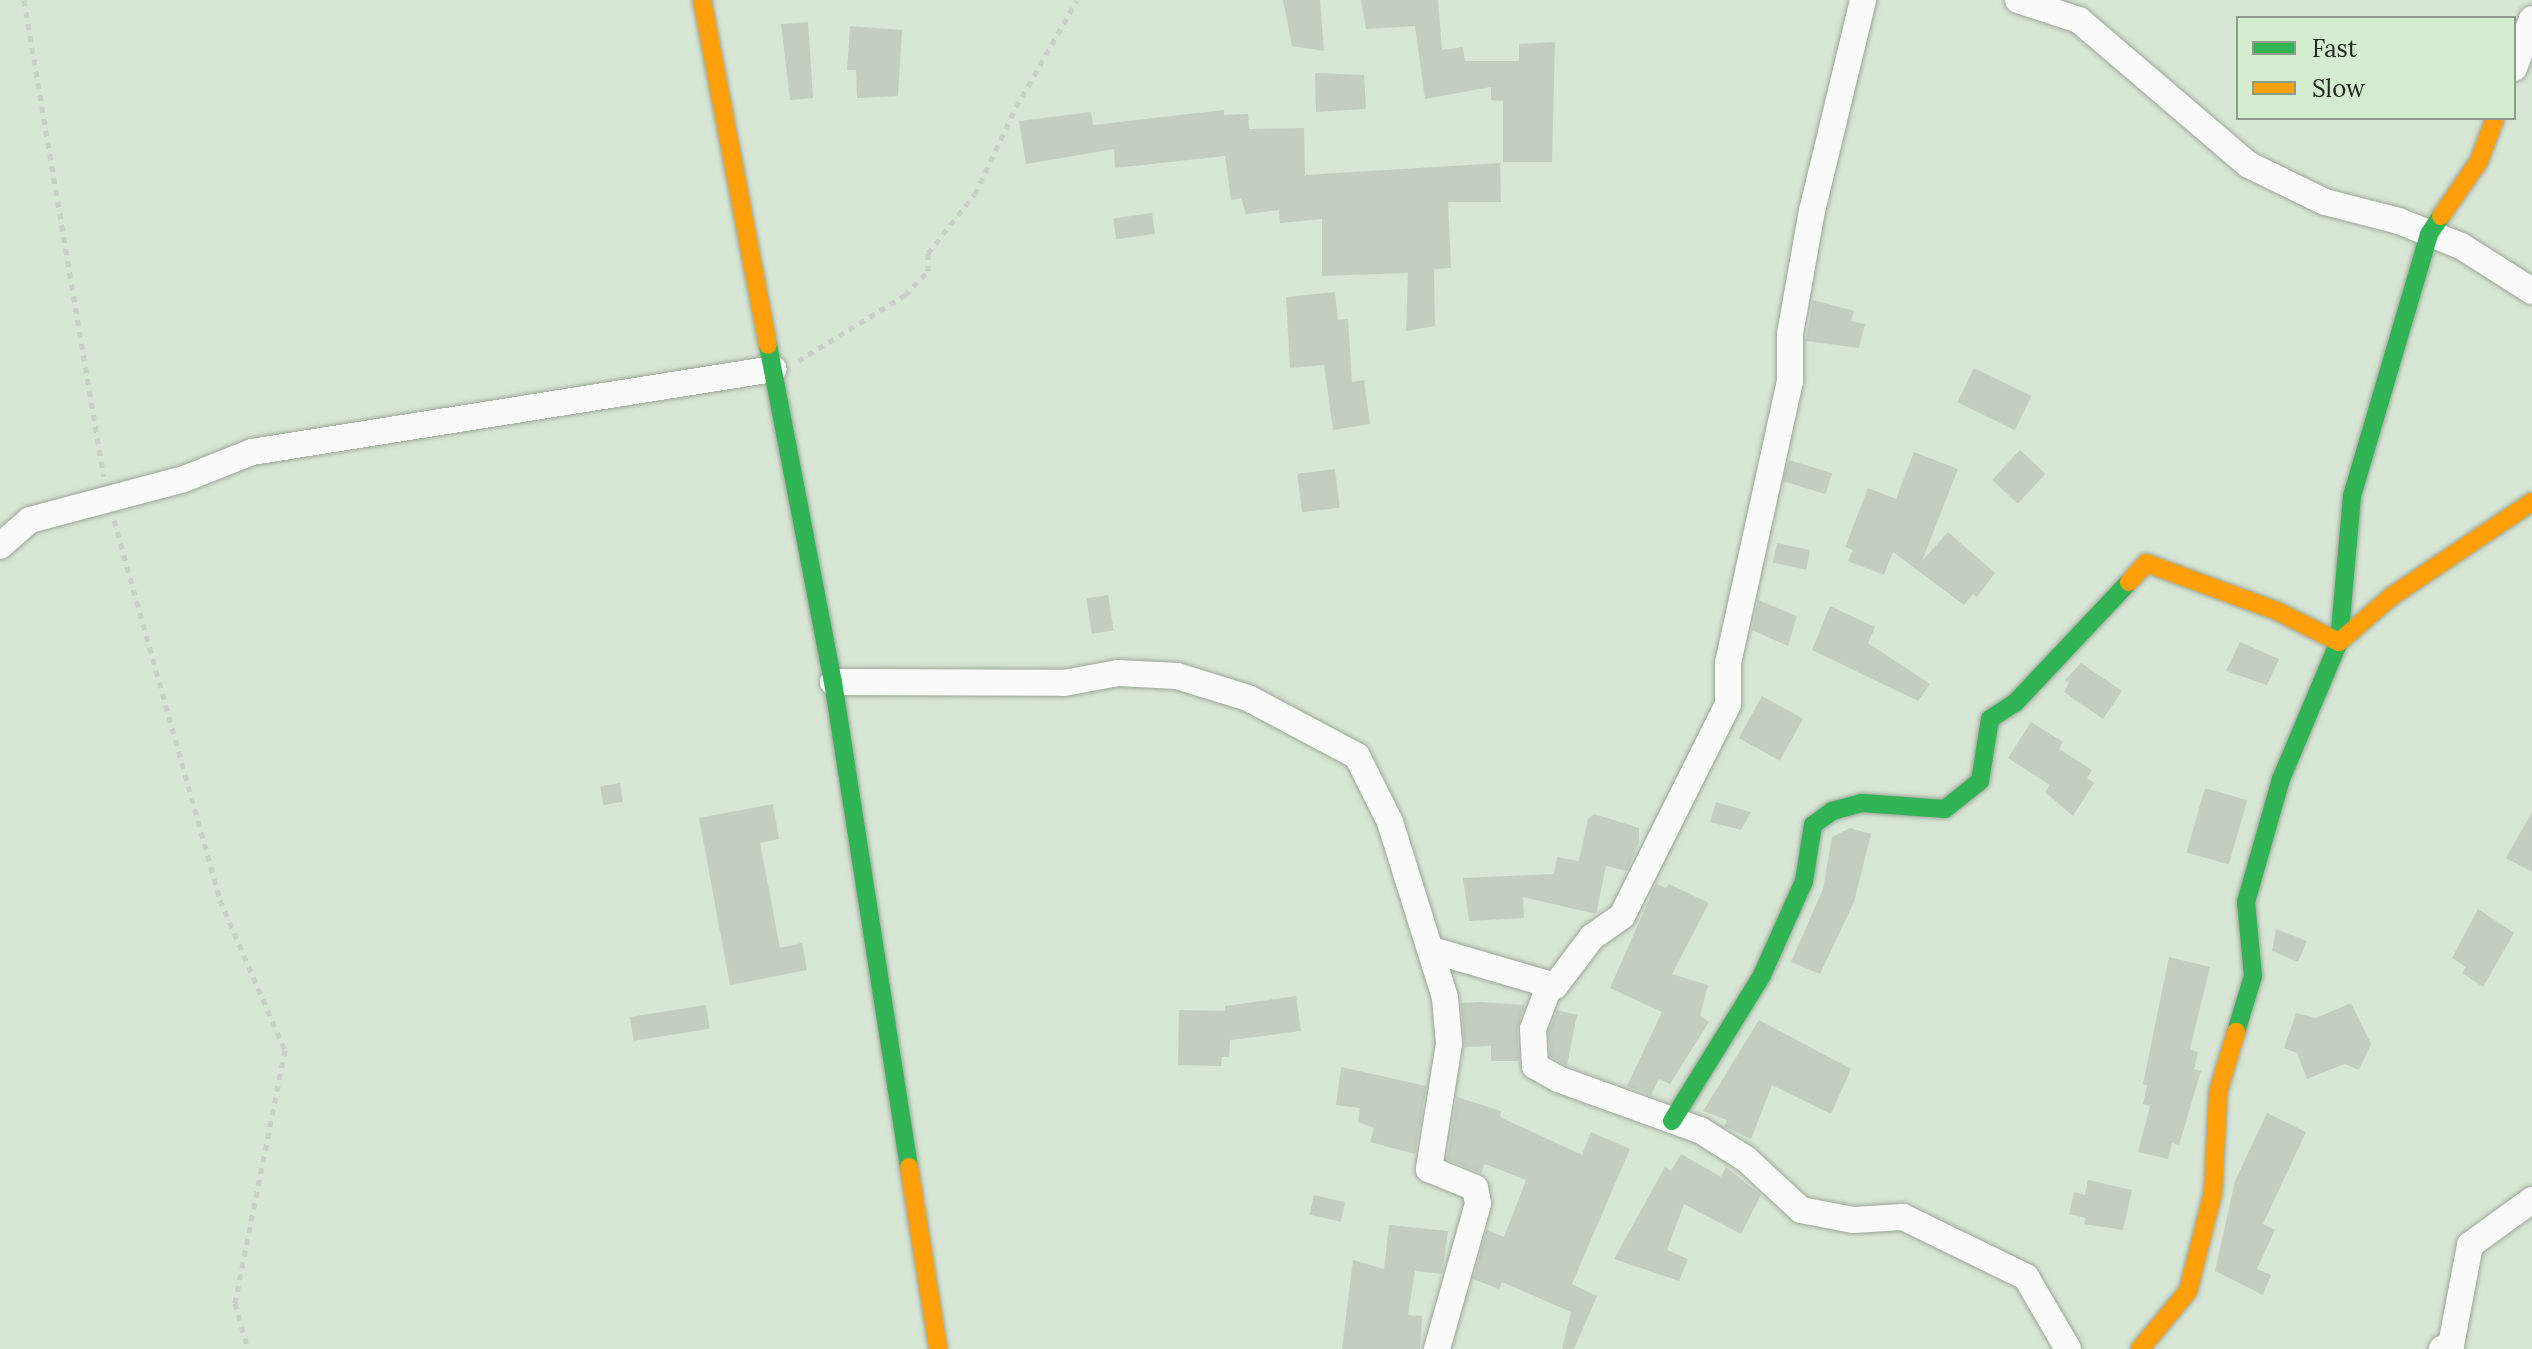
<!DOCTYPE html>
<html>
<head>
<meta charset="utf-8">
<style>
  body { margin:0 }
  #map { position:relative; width:2532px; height:1349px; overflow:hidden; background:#d8e6d5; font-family:Lora,serif }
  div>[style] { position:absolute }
  .building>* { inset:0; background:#c3cec1; transform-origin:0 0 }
  .path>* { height:5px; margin-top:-2.5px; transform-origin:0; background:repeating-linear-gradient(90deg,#cbcfca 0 6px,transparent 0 12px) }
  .roads { filter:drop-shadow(0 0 2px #9ca699) drop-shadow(0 0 2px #9ca699) }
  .street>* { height:26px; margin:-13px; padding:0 13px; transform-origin:13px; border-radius:13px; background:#f9fbf9 }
  .fast>* { height:18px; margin:-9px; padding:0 9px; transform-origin:9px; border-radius:9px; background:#30b455 }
  .slow>* { height:18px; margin:-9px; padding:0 9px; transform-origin:9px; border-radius:9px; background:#ff9f0a }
  span { translate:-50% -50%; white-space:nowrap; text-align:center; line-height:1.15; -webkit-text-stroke:7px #d4eccf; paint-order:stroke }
  .legend { position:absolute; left:2236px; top:16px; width:280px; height:104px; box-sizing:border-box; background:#d4eccf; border:2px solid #8c9e89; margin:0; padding:10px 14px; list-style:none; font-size:24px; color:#21291f }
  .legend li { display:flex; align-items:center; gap:16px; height:40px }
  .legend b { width:40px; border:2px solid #8c9e89 }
</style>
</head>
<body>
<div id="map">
  <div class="building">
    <i style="clip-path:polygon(1283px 0,1320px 0,1324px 51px,1292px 46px)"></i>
    <i style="clip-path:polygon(1361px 0,1438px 0,1442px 50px,1463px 47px,1465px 61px,1519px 61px,1519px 44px,1555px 42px,1552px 162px,1503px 162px,1503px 101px,1491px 100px,1491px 87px,1425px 99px,1415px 26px,1366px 29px)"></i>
    <i style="clip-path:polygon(808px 22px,813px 98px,790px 100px,781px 24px)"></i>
    <i style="clip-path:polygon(850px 26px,902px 30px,898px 96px,857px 98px,856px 70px,847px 70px)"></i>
    <i style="clip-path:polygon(1315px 73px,1364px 75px,1366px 109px,1316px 112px)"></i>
    <i style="clip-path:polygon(1224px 110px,1224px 115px,1248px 114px,1249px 129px,1304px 128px,1305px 175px,1500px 163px,1501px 202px,1448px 202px,1451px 268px,1434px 269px,1435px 326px,1406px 331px,1408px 273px,1322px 276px,1322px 219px,1280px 223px,1279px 210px,1246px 214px,1241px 198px,1231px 200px,1225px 156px,1115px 168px,1114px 149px,1026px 164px,1019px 121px,1091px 112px,1093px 125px)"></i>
    <i style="left:1152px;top:213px;width:21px;height:39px;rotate:82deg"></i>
    <i style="clip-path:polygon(1335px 292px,1338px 320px,1348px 319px,1352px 382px,1364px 380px,1370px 424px,1333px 430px,1324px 365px,1290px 368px,1286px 297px)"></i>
    <i style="clip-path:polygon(1813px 300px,1854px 311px,1851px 321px,1865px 324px,1859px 348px,1806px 341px)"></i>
    <i style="left:1974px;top:368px;width:64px;height:38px;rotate:26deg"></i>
    <i style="left:2020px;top:450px;width:35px;height:41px;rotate:43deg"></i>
    <i style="clip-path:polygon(1914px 452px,1958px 469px,1922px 561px,1948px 532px,1995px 573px,1977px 597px,1973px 594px,1964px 605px,1893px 552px,1884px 575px,1848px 561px,1853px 550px,1845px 547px,1868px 488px,1896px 499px)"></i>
    <i style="left:1789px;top:460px;width:45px;height:22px;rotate:17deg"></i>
    <i style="left:1335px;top:469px;width:39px;height:38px;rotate:83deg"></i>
    <i style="left:1777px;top:543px;width:34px;height:20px;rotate:12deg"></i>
    <i style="left:1108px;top:595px;width:36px;height:22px;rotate:81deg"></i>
    <i style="clip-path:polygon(1758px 600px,1797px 616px,1788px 646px,1752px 630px)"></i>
    <i style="clip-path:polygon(1830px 606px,1875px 627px,1868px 643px,1930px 684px,1918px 701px,1812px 650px)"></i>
    <i style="clip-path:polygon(2240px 642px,2279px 659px,2267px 685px,2226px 671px)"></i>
    <i style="clip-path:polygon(2081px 663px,2122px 691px,2103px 719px,2064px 692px,2069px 683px,2065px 680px)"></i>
    <i style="left:1762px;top:696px;width:47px;height:48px;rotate:29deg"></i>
    <i style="clip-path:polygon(2031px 722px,2063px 742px,2059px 749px,2092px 770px,2087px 778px,2094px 783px,2073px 816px,2045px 792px,2050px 785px,2008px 758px)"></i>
    <i style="left:620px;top:783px;width:19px;height:20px;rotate:81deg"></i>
    <i style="left:2205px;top:788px;width:44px;height:67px;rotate:16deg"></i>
    <i style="clip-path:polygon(1716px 802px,1751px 812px,1741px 830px,1710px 822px)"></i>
    <i style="clip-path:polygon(773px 804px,779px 839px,760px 843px,780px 948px,802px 943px,807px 970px,730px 985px,699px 818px)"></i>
    <i style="clip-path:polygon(2532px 812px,2532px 872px,2506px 858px)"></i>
    <i style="clip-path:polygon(1594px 814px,1639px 828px,1639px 842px,1627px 871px,1606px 866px,1596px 914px,1523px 897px,1524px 918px,1469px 921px,1463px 878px,1554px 874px,1557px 857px,1579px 861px,1588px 819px)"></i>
    <i style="clip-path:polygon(1850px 828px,1871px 834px,1854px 902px,1820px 974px,1791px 962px,1823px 889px,1832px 837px)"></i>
    <i style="clip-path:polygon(1656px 884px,1666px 888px,1669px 884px,1709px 903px,1672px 974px,1708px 985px,1700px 1016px,1709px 1022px,1670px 1084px,1659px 1079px,1651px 1095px,1627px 1086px,1662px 1012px,1610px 988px)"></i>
    <i style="clip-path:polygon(2478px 909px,2514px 933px,2483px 987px,2462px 973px,2466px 967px,2452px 958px)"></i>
    <i style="clip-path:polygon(2276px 929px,2307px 941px,2298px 962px,2272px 951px)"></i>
    <i style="clip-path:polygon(2169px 957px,2210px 967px,2190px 1049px,2198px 1052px,2194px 1069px,2201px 1071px,2179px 1145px,2172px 1143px,2168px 1159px,2138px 1152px,2150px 1106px,2143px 1104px,2147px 1085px,2143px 1084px)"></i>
    <i style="clip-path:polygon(1296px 996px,1301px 1031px,1230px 1040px,1229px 1057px,1222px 1057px,1221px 1066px,1178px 1065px,1179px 1010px,1225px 1011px,1225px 1006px)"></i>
    <i style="clip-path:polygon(1480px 1002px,1525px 1005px,1517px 1029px,1519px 1061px,1491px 1061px,1491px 1046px,1465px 1047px,1461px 1003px)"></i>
    <i style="clip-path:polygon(2351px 1003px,2371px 1044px,2359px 1070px,2345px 1064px,2307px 1079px,2297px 1053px,2284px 1048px,2296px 1013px,2316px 1018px)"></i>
    <i style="left:706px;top:1005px;width:24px;height:77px;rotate:81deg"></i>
    <i style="clip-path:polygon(1557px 1010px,1577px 1015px,1567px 1065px,1550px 1056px,1549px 1032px)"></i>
    <i style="clip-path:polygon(1759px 1020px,1851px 1069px,1831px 1114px,1772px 1085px,1751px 1139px,1724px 1126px,1727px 1120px,1703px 1111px)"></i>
    <i style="clip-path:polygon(1341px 1067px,1426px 1086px,1415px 1154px,1370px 1142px,1374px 1128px,1358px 1122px,1360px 1108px,1336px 1105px)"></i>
    <i style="clip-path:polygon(1457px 1097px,1501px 1111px,1500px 1117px,1582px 1155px,1591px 1132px,1630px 1149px,1572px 1284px,1597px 1296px,1574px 1349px,1562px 1349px,1571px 1312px,1502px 1282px,1499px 1289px,1473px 1279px,1487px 1230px,1504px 1237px,1526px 1180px,1485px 1164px,1481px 1173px,1447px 1159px)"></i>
    <i style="clip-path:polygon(2267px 1113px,2306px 1132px,2263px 1224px,2275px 1230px,2257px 1269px,2271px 1275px,2263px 1295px,2215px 1271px,2235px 1181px)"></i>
    <i style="clip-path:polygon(1681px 1154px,1721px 1177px,1726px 1167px,1761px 1195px,1741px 1234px,1684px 1204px,1667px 1250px,1688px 1259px,1679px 1281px,1614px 1259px,1665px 1167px,1671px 1171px)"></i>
    <i style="clip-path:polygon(2088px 1180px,2132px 1190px,2123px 1230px,2084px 1224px,2086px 1218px,2069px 1214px,2074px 1192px,2085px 1195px)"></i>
    <i style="left:1314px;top:1195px;width:32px;height:20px;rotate:13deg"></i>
    <i style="clip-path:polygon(1389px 1225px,1448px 1231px,1442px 1274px,1415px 1271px,1408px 1315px,1422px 1316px,1420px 1349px,1342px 1349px,1353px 1260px,1384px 1269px)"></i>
  </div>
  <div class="path">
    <i style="left:24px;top:0;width:483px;rotate:80.5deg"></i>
    <i style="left:798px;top:361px;width:126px;rotate:-31.7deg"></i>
    <i style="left:905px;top:295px;width:33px;rotate:-46deg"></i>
    <i style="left:928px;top:271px;width:18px;rotate:-90deg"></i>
    <i style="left:928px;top:253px;width:75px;rotate:-51.5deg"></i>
    <i style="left:975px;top:194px;width:96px;rotate:-64.8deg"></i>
    <i style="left:1016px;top:107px;width:123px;rotate:-60.3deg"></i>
    <i style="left:114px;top:520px;width:395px;rotate:74.4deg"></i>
    <i style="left:220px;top:900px;width:163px;rotate:66.6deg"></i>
    <i style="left:285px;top:1050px;width:258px;rotate:101.2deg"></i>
    <i style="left:235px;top:1303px;width:48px;rotate:74.2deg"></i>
  </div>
  <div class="roads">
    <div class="street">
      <i style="left:2018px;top:0;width:64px;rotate:18.2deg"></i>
      <i style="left:2079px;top:20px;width:223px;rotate:40.5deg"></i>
      <i style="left:2249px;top:165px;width:85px;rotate:26deg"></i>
      <i style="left:2325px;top:202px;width:76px;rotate:14.4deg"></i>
      <i style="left:2399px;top:221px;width:67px;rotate:22deg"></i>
      <i style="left:2461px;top:246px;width:84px;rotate:32.4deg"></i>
      <i style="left:2514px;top:68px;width:52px;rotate:-69.8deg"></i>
      <i style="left:0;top:546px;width:40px;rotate:-41deg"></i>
      <i style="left:30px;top:520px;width:159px;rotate:-14.9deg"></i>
      <i style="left:184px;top:479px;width:73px;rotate:-21.7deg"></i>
      <i style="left:252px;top:452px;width:528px;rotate:-9.05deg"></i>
      <i style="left:833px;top:682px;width:231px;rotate:0.2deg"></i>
      <i style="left:1064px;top:683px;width:55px;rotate:-10.5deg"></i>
      <i style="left:1118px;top:673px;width:59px;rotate:2.9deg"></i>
      <i style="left:1177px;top:676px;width:74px;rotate:17.2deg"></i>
      <i style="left:1248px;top:698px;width:123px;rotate:28deg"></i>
      <i style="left:1357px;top:756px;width:74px;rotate:63.4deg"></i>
      <i style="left:1390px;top:822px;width:184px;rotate:72.6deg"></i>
      <i style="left:1445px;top:998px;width:46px;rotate:85deg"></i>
      <i style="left:1449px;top:1044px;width:127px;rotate:99.1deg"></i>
      <i style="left:1429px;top:1169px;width:50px;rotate:22.4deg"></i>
      <i style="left:1475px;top:1188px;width:16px;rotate:79deg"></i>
      <i style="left:1478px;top:1204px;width:151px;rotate:105.8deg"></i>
      <i style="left:1432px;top:950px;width:128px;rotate:16.3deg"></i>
      <i style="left:1555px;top:986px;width:61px;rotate:-52.9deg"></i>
      <i style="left:1592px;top:937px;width:37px;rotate:-35deg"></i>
      <i style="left:1622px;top:916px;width:237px;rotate:-63.4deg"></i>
      <i style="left:1728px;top:704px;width:41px;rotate:-90deg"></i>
      <i style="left:1728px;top:663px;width:289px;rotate:-77.6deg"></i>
      <i style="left:1790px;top:381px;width:47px;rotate:-90deg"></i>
      <i style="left:1790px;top:334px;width:125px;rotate:-79.9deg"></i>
      <i style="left:1812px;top:211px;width:217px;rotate:-76.4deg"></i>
      <i style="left:1550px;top:984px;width:48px;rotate:110.7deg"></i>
      <i style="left:1533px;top:1029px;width:37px;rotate:87deg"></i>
      <i style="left:1535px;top:1066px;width:26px;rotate:29deg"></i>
      <i style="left:1558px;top:1079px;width:151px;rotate:19.8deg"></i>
      <i style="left:1700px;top:1130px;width:54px;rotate:32.2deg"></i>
      <i style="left:1746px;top:1159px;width:75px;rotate:42.8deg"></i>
      <i style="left:1801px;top:1210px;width:53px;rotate:10.9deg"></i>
      <i style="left:1853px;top:1220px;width:50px;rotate:-3.4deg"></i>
      <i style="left:1903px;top:1217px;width:137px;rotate:26deg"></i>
      <i style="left:2026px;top:1277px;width:83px;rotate:59.7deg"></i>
      <i style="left:2442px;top:1349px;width:10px;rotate:-24deg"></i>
      <i style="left:2451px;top:1345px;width:102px;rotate:-79.2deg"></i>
      <i style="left:2470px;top:1245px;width:77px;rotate:-36deg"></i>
    </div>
    <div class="fast">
      <i style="left:768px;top:345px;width:343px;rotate:79.1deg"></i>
      <i style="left:833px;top:682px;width:491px;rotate:81.1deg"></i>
      <i style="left:2236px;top:1032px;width:59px;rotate:-73.1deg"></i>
      <i style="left:2253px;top:976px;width:74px;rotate:-95.4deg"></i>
      <i style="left:2246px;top:902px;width:128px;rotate:-74.1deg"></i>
      <i style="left:2281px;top:779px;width:149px;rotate:-67.1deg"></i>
      <i style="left:2339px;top:642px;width:147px;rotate:-84.9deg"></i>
      <i style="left:2352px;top:496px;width:273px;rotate:-73.6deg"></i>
      <i style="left:2429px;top:234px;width:22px;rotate:-56deg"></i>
      <i style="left:1672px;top:1121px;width:172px;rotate:-58.3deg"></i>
      <i style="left:1762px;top:975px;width:103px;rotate:-65.9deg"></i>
      <i style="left:1804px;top:881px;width:57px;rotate:-80.9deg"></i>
      <i style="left:1813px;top:825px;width:24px;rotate:-36deg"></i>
      <i style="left:1832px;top:811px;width:31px;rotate:-15deg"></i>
      <i style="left:1862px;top:803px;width:83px;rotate:4.1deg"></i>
      <i style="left:1945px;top:809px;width:45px;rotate:-38.7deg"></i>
      <i style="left:1980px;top:781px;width:63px;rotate:-80.8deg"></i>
      <i style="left:1990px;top:719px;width:30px;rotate:-33deg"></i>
      <i style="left:2015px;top:703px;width:166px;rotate:-46.7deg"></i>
    </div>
    <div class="slow">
      <i style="left:702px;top:0;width:351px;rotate:79.2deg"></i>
      <i style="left:2441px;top:216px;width:67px;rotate:-55.4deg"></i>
      <i style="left:2479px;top:161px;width:46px;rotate:-69.6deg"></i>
      <i style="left:2129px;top:582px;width:25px;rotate:-48deg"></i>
      <i style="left:2146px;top:563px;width:140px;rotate:20.1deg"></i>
      <i style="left:2277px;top:611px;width:69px;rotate:26.6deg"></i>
      <i style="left:2339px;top:642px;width:70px;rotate:-41deg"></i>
      <i style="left:2392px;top:596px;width:169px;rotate:-33.9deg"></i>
      <i style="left:909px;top:1167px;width:184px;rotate:80.9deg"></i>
      <i style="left:2140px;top:1349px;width:75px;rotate:-50.4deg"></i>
      <i style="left:2188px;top:1291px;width:102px;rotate:-75.8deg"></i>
      <i style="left:2213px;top:1192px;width:100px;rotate:-87.1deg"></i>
      <i style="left:2218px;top:1092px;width:63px;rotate:-73.3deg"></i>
    </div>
  </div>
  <ul class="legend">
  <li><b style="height:10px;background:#30b455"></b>Fast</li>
  <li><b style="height:10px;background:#ff9f0a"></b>Slow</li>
  </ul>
</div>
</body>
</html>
